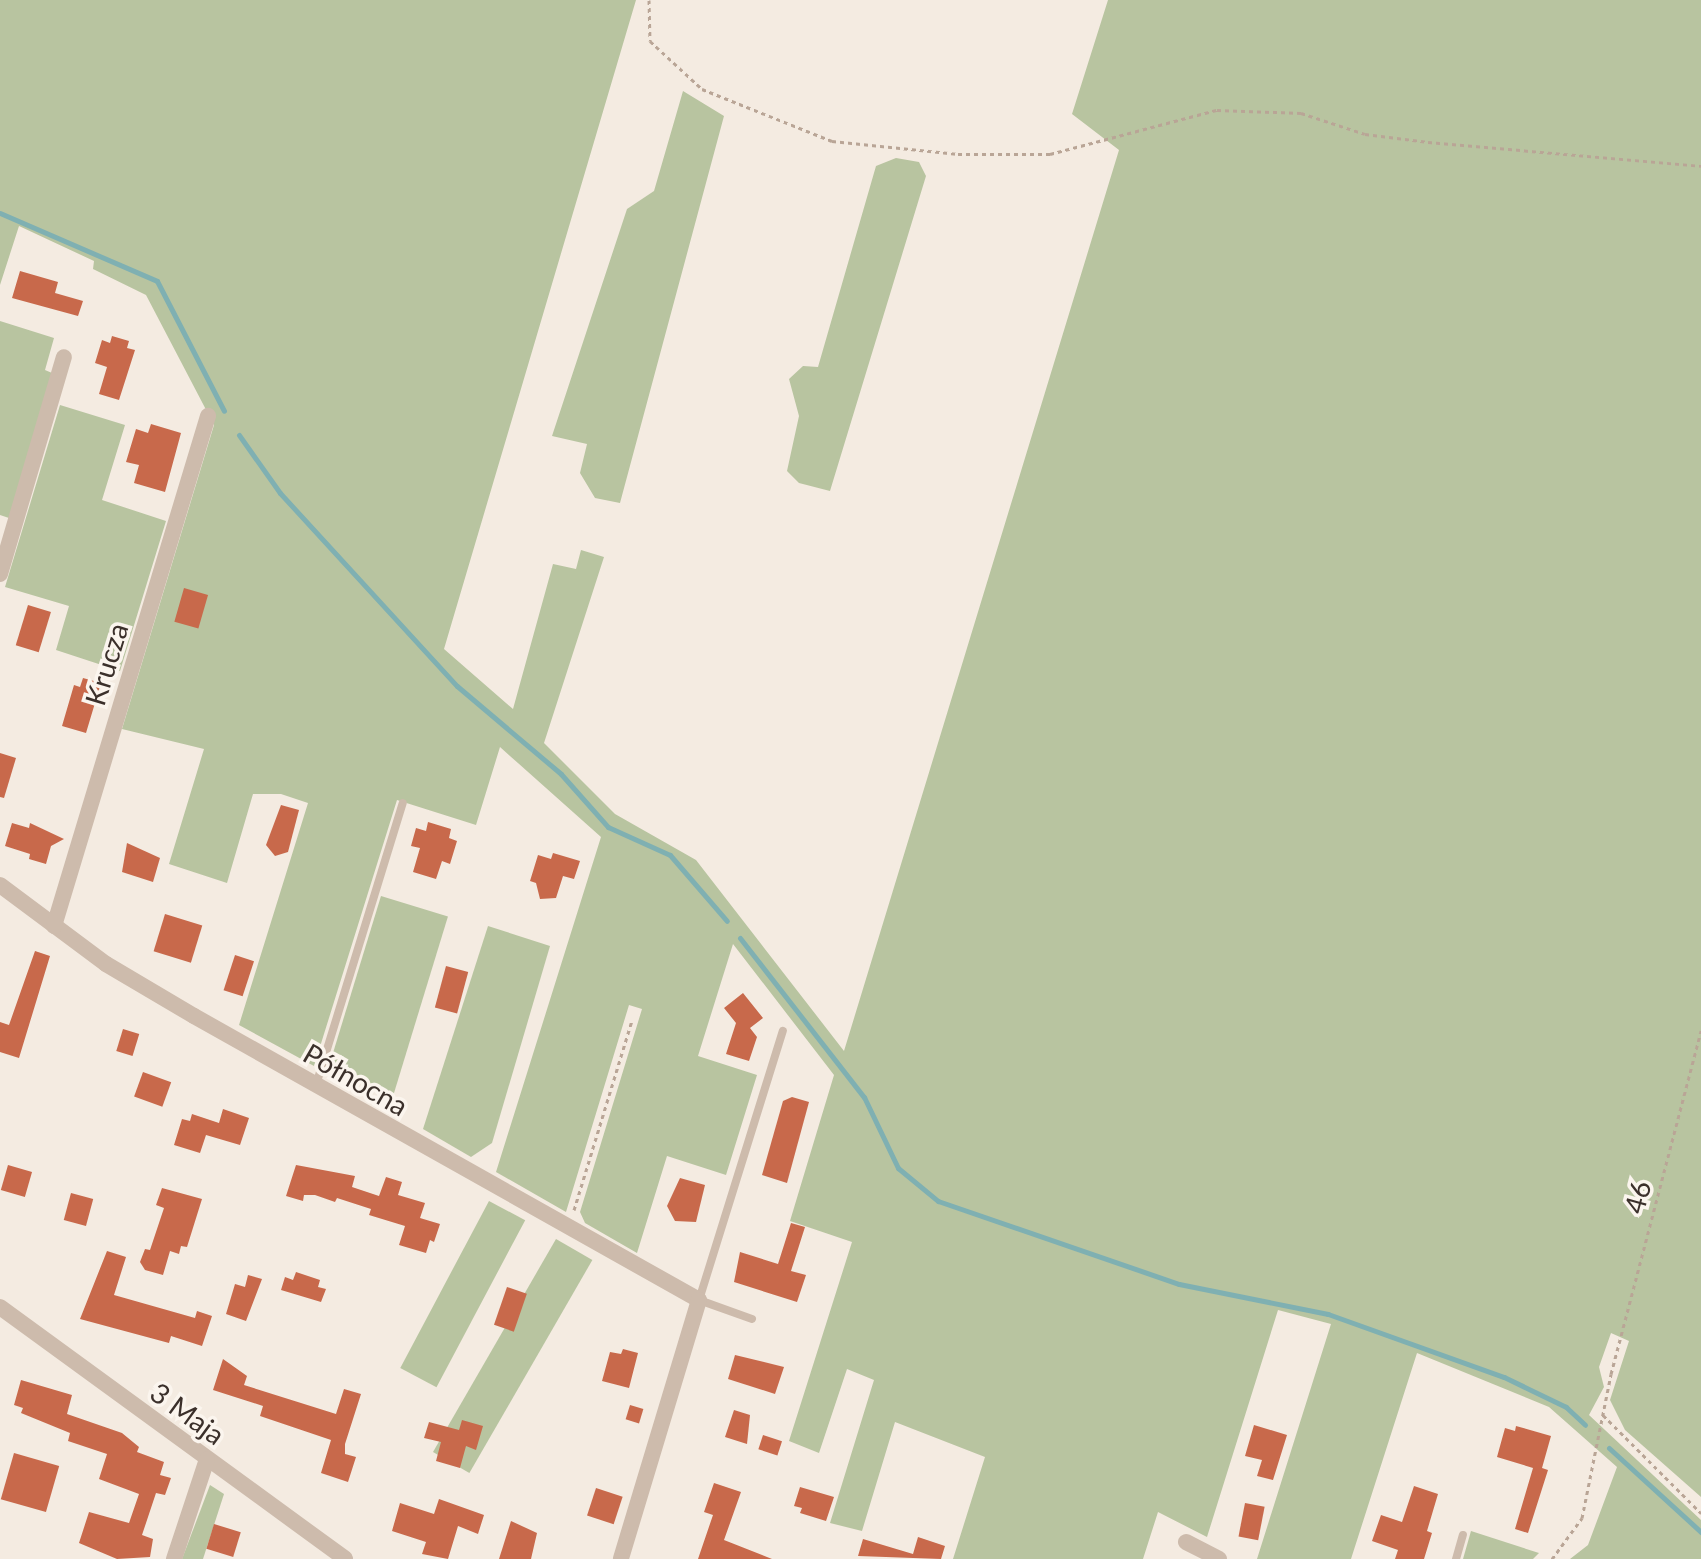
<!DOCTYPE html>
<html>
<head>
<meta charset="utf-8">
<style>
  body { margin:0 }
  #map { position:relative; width:1701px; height:1559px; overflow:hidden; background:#f4ebe1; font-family:Lato,sans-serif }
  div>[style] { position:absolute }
  .green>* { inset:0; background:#b8c4a0; transform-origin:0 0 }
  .stream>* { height:5px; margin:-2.5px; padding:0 2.5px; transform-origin:2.5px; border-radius:2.5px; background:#7fb0b2 }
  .building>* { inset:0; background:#c8694b; transform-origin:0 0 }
  .path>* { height:3px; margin-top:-1.5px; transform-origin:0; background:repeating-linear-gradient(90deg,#b9a596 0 4px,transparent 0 8px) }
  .service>* { height:8px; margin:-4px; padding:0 4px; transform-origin:4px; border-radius:4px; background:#cdbbac }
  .minor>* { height:16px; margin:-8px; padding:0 8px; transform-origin:8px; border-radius:8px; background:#cdbbac }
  span { translate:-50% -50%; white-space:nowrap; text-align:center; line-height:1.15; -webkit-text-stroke:7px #fbf5ee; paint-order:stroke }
  .street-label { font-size:28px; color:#3b302b }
</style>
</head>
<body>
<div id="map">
  <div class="green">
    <i style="clip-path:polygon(0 0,636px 0,444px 649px,513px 709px,553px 564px,576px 569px,581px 550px,604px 557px,544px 743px,615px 814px,696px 860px,844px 1051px,1119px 150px,1072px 114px,1108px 0,1701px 0,1701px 1497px,1625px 1430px,1610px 1400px,1629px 1341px,1611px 1333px,1599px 1367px,1604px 1387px,1589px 1415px,1701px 1520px,1701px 1559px,1570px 1559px,1588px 1545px,1617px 1467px,1549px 1407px,1417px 1353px,1351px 1559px,1257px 1559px,1331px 1324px,1278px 1310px,1207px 1537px,1158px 1512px,1143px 1559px,953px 1559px,985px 1457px,895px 1422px,862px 1531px,830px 1523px,874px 1380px,847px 1369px,819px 1453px,789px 1441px,852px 1242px,790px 1221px,834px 1075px,733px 944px,698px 1056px,757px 1075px,726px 1175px,667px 1156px,637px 1253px,585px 1223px,580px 1212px,642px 1009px,629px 1005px,566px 1212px,496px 1172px,601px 837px,500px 747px,476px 825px,397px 800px,314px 1066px,239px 1025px,308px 803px,281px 794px,253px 794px,227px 883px,169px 864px,204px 749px,122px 729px,214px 425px,146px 295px,93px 269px,94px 261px,19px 226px,0 285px)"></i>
    <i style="clip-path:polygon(683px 91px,724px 116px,620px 503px,595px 498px,580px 473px,587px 444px,552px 436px,627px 209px,654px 191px)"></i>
    <i style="clip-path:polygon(896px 158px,919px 162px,926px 176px,830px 491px,799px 483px,787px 471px,799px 416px,789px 379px,803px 366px,818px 367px,876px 166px)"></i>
    <i style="clip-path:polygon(0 321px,54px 338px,45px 370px,52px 373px,9px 518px,0 515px)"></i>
    <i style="clip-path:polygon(60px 405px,125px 425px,102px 500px,166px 521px,120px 671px,56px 650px,69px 606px,5px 587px)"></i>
    <i style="left:381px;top:896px;width:70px;height:185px;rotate:17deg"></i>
    <i style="clip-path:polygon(488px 926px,550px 946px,492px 1143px,471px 1157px,423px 1129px)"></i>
    <i style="left:489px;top:1201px;width:41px;height:189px;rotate:28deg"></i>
    <i style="left:556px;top:1239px;width:42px;height:246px;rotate:30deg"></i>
    <i style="clip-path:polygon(210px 1485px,224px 1494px,203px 1559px,182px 1559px)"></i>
    <i style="clip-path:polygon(1471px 1531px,1539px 1553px,1533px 1559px,1463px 1559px)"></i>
  </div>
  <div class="stream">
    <i style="left:0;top:213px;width:171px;rotate:23.4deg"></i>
    <i style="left:157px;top:281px;width:146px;rotate:62.7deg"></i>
    <i style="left:239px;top:435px;width:71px;rotate:54.7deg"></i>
    <i style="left:280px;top:493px;width:262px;rotate:47.5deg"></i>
    <i style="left:457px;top:686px;width:136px;rotate:40.2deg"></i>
    <i style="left:561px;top:774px;width:71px;rotate:48.4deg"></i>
    <i style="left:608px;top:827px;width:68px;rotate:24.3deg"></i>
    <i style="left:670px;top:855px;width:87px;rotate:49.2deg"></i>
    <i style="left:740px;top:938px;width:202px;rotate:52.1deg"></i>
    <i style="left:864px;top:1097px;width:79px;rotate:64.4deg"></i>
    <i style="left:898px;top:1168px;width:52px;rotate:39.5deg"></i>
    <i style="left:938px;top:1201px;width:255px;rotate:19deg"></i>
    <i style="left:1179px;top:1284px;width:152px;rotate:11.4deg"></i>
    <i style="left:1328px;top:1314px;width:187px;rotate:19.7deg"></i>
    <i style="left:1504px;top:1377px;width:69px;rotate:25.8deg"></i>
    <i style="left:1566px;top:1407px;width:26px;rotate:43deg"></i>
    <i style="left:1609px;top:1448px;width:125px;rotate:42.4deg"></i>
  </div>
  <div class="building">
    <i style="clip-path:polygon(20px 271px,58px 282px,55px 293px,83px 301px,78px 316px,12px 298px)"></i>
    <i style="clip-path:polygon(112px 336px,129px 341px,127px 348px,135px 350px,119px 400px,99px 394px,107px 367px,95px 363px,102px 340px,110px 343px)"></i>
    <i style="clip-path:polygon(151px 424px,181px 433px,165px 492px,134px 483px,139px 465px,126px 462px,136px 429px,148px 433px)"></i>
    <i style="left:184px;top:588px;width:25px;height:35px;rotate:16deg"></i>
    <i style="left:28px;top:605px;width:24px;height:42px;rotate:17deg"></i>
    <i style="clip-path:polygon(83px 678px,101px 683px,86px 733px,62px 726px,74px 685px,80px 687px)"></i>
    <i style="clip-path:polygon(0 753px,16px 758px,4px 798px,0 797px)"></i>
    <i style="clip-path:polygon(281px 805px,299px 810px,288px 852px,275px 856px,266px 845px)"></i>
    <i style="clip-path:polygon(428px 822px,451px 829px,449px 838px,457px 841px,450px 864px,442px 861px,436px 879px,413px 872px,420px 848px,411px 846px,416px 828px,426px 831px)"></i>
    <i style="clip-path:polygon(12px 823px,29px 828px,30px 823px,64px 839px,51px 846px,46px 864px,29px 859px,30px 854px,5px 846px)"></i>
    <i style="clip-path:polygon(127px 843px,160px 858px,153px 882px,122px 872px)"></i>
    <i style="clip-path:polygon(553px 853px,580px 861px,574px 879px,563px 876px,556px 898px,540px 899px,536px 883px,530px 881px,538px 855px,551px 859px)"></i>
    <i style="left:165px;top:914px;width:39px;height:39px;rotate:17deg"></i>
    <i style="clip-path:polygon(35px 951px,50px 956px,19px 1058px,0 1052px,0 1022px,9px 1025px)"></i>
    <i style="left:235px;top:955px;width:20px;height:37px;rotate:18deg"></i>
    <i style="left:446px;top:966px;width:23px;height:43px;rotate:15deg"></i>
    <i style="clip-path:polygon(743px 993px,763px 1018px,750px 1028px,757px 1037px,749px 1061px,726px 1054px,736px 1023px,724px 1008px)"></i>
    <i style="left:123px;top:1029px;width:17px;height:23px;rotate:17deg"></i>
    <i style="left:143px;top:1072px;width:30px;height:26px;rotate:20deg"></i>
    <i style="clip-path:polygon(792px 1097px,809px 1102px,787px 1183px,762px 1175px,783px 1101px)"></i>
    <i style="clip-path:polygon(223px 1109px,249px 1118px,240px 1145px,206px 1135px,200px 1153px,174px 1145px,182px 1119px,190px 1121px,192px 1114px,219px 1123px)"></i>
    <i style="left:8px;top:1165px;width:25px;height:26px;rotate:16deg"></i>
    <i style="clip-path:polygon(296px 1165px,355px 1176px,352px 1187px,379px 1196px,386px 1177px,402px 1182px,398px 1195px,425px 1203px,420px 1218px,440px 1224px,434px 1242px,430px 1240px,426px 1253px,399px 1245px,405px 1226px,369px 1215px,371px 1209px,337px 1198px,335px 1202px,315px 1195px,304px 1195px,303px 1201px,286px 1196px)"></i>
    <i style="clip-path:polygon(680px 1178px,705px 1185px,696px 1222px,675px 1221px,667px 1206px)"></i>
    <i style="clip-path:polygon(162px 1188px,202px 1199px,187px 1247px,181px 1246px,179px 1254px,170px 1251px,163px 1275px,145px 1270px,140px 1262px,145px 1249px,150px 1250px,164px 1208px,156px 1205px)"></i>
    <i style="left:71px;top:1193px;width:23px;height:28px;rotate:15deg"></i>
    <i style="clip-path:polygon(791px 1223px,805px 1227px,791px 1271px,806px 1275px,797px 1302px,734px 1282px,740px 1252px,778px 1264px)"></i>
    <i style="clip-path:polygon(107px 1251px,126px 1257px,114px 1295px,195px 1318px,197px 1311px,212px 1316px,202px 1346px,171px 1336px,169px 1343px,80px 1319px)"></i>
    <i style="clip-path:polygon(296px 1272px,320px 1280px,318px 1287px,326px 1289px,321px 1302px,281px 1290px,285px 1277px,293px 1280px)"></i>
    <i style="clip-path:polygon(248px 1275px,262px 1279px,246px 1321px,226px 1314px,235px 1284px,245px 1287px)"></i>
    <i style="left:507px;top:1287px;width:21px;height:40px;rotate:19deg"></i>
    <i style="clip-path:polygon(623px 1349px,638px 1353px,629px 1388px,602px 1381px,610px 1352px,621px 1354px)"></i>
    <i style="clip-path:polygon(735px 1355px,784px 1367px,775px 1394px,728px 1379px)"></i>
    <i style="clip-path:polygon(223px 1359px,247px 1376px,244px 1385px,336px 1414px,344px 1389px,361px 1394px,345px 1444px,345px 1454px,356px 1457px,348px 1482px,321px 1473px,331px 1440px,260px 1416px,263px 1406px,213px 1390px)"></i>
    <i style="clip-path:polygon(21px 1380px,72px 1395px,67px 1414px,122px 1433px,139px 1447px,137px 1452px,164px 1462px,160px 1475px,171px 1478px,165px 1495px,156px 1493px,142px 1535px,153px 1539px,150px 1557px,117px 1559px,79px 1543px,89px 1512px,129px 1523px,139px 1494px,99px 1479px,107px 1454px,68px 1441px,70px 1433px,21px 1413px,23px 1408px,14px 1405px)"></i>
    <i style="left:630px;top:1405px;width:14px;height:15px;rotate:17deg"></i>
    <i style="clip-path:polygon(734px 1410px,750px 1415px,747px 1444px,725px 1437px)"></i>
    <i style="clip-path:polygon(462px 1420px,483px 1426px,476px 1450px,466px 1446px,460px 1468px,436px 1461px,441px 1442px,424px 1438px,429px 1422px,459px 1430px)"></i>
    <i style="clip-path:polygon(1254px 1425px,1287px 1435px,1273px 1480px,1257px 1476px,1262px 1460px,1245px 1456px)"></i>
    <i style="clip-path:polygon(1516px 1426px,1551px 1436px,1542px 1468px,1548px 1470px,1528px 1533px,1515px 1529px,1533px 1468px,1497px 1457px,1505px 1428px,1515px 1431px)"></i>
    <i style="left:763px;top:1435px;width:20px;height:15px;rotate:18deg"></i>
    <i style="left:14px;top:1453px;width:47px;height:48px;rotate:16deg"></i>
    <i style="clip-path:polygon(714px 1483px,741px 1492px,724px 1540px,772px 1559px,698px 1559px,713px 1515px,704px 1512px)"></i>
    <i style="clip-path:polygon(1414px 1486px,1438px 1494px,1427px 1531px,1432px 1533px,1424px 1559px,1395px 1559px,1398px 1550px,1372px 1541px,1381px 1515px,1402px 1522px)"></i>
    <i style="clip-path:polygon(800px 1487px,834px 1497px,826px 1521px,800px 1513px,802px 1508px,794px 1506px)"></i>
    <i style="left:596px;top:1488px;width:28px;height:29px;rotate:18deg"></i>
    <i style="clip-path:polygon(439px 1499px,484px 1515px,478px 1534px,458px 1526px,448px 1559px,422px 1554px,426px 1542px,392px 1531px,400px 1503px,434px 1514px)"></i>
    <i style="left:1245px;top:1503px;width:20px;height:34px;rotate:11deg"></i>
    <i style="clip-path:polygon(511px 1521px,537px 1533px,531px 1559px,499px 1559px)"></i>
    <i style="left:214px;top:1524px;width:28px;height:26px;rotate:17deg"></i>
    <i style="clip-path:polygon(918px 1537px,945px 1546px,941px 1559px,858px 1556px,863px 1539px,913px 1554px)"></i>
  </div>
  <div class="path">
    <i style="left:649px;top:0;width:41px;rotate:88.6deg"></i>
    <i style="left:650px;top:41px;width:71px;rotate:42.7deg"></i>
    <i style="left:702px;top:89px;width:140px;rotate:21.8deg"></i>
    <i style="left:832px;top:141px;width:127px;rotate:5.9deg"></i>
    <i style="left:958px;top:154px;width:92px"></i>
    <i style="left:1050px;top:154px;width:173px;rotate:-14.8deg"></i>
    <i style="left:1217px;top:110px;width:84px;rotate:2deg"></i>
    <i style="left:1301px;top:113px;width:67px;rotate:18.2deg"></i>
    <i style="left:1365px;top:134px;width:64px;rotate:7.2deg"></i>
    <i style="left:1428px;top:142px;width:274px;rotate:5deg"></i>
    <i style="left:574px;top:1210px;width:199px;rotate:-73deg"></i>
    <i style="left:1603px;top:1415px;width:139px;rotate:45deg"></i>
    <i style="left:1552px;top:1559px;width:51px;rotate:-53.8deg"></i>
    <i style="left:1582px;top:1518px;width:147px;rotate:-78.6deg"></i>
    <i style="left:1611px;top:1374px;width:355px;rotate:-75.3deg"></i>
  </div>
  <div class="service">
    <i style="left:316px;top:1085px;width:295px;rotate:-72.9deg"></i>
    <i style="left:752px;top:1319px;width:56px;rotate:-160.3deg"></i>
    <i style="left:699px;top:1300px;width:282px;rotate:-72.7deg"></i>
    <i style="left:1456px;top:1559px;width:25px;rotate:-74deg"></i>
  </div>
  <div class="minor">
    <i style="left:0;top:574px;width:226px;rotate:-73.6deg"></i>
    <i style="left:0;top:885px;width:132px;rotate:36.7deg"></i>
    <i style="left:106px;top:964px;width:102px;rotate:30.6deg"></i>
    <i style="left:194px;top:1016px;width:579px;rotate:29.35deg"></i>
    <i style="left:699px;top:1300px;width:270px;rotate:106.8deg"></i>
    <i style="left:54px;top:926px;width:533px;rotate:-73.2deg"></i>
    <i style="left:0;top:1307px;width:427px;rotate:36.1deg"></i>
    <i style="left:1186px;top:1542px;width:37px;rotate:27deg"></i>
    <i style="left:174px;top:1559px;width:105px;rotate:-71.7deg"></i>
  </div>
  <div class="street-label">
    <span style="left:106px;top:664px;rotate:-73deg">Krucza</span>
    <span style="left:356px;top:1079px;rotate:30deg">Północna</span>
    <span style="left:1637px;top:1197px;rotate:-75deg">46</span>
    <span style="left:188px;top:1413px;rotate:36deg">3 Maja</span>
  </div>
</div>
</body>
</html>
